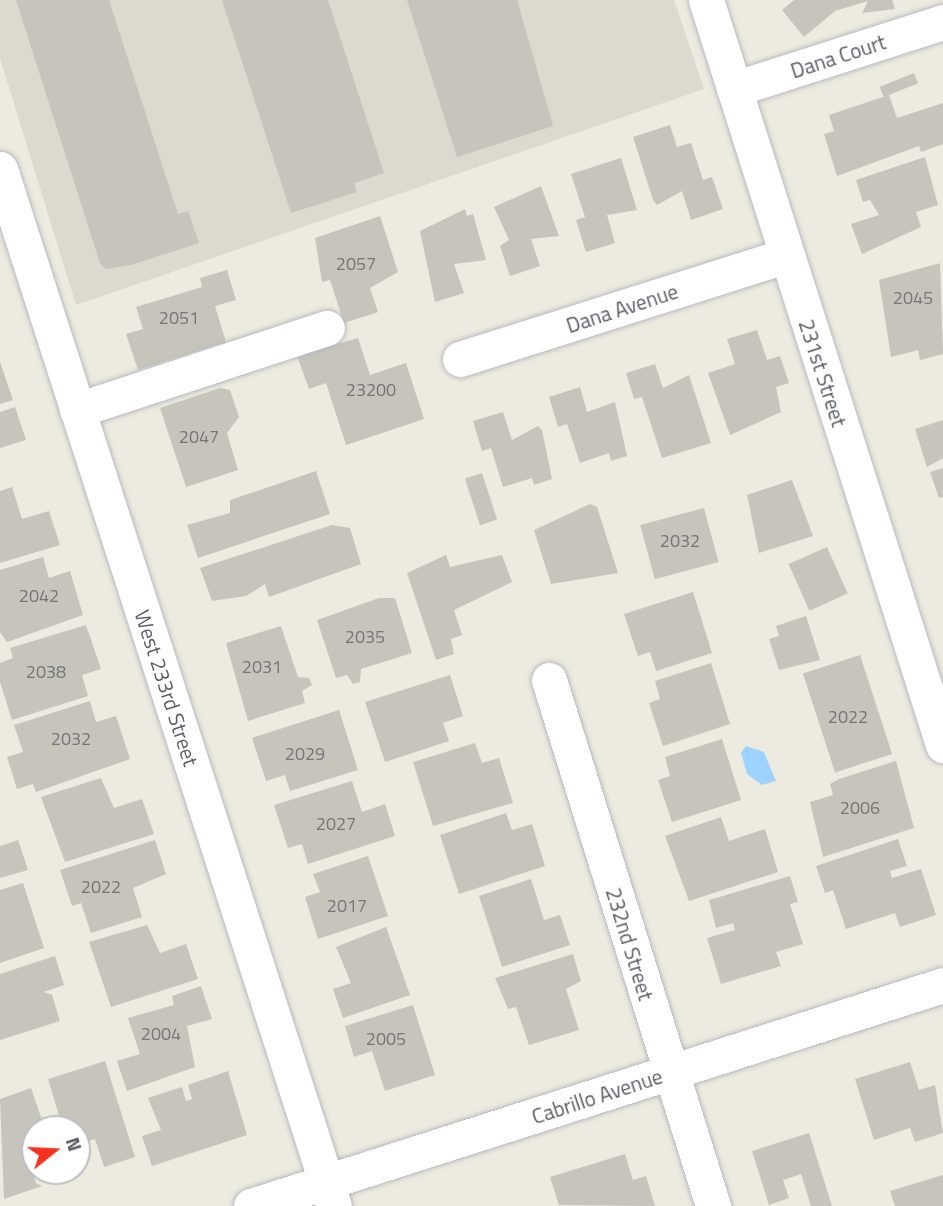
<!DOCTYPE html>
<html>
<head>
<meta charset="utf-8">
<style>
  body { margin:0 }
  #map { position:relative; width:943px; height:1206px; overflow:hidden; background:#edeadf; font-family:"Titillium Web",sans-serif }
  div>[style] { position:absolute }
  .education>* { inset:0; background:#dcd9ce }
  .water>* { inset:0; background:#9dd4ff }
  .building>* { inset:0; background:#c7c4bc; transform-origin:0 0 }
  .roads { filter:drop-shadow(0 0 2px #b7babf) drop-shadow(0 0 2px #b7babf) }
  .minor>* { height:35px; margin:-17.5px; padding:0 17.5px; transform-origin:17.5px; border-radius:17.5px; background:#fff }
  span { translate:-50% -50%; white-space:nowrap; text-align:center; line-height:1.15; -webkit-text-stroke:5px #fff; paint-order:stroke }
  .number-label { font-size:18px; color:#747678 }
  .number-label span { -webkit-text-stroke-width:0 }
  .street-label { font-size:21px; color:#585c61 }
  .north { position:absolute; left:21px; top:1115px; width:70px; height:70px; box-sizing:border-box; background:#fff; border:2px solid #bcbec0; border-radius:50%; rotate:72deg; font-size:19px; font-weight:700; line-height:28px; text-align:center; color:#585c61 }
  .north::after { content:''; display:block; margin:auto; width:24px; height:32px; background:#f23120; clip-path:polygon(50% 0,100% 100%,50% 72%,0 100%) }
</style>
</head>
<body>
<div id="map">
  <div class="education">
    <i style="clip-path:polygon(0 0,674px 0,704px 89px,76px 305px,0 58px)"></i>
  </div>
  <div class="water">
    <i style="clip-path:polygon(746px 746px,764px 752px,776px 781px,762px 785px,747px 774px,741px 753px)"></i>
  </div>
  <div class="building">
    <i style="clip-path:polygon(16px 0,109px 0,178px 214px,188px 211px,199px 243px,131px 265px,106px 269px,100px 263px)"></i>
    <i style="clip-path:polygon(222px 0,328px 0,384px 173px,354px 183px,357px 192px,291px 213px)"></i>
    <i style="clip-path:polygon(407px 0,517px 0,553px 126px,457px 157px)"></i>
    <i style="clip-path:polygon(794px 0,892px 0,895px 9px,862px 13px,868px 1px,835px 11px,804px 37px,782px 10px)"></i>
    <i style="left:914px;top:73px;width:11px;height:37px;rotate:68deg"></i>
    <i style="clip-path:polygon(889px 95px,897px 118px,943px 103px,943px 144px,921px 152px,919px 146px,837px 176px,824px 134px,834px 131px,829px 115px)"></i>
    <i style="clip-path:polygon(670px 125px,677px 147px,691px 143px,703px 180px,712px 177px,723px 209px,691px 220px,682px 191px,657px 205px,653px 200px,633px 137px)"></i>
    <i style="clip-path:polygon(925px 157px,938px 205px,916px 212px,921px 227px,862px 254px,851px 224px,879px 215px,870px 200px,863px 202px,856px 180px)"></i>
    <i style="clip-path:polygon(621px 158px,637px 210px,607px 215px,615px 243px,586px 252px,576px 220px,585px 217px,571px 174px)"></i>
    <i style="clip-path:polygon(541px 186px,559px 236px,531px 239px,540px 266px,510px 276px,500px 246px,509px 240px,494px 207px)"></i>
    <i style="clip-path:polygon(465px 209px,467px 216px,473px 214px,486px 260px,454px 264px,464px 293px,435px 302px,420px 231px)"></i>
    <i style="clip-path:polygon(380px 216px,398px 272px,370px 288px,378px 312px,344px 323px,330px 280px,322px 282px,315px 238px)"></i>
    <i style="clip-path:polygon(940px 263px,943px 354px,920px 360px,918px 350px,891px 357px,879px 280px)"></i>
    <i style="clip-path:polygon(227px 270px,236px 300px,215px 306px,226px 342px,138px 370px,126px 334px,143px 329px,136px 307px,202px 287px,200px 278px)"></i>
    <i style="clip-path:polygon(757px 330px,767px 360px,780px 356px,789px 383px,776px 387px,781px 412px,730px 435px,708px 373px,735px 364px,727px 339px)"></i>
    <i style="clip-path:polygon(358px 338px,370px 375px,406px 363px,424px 419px,346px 445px,326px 383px,309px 389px,297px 356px)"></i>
    <i style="clip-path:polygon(0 362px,13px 400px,0 404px)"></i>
    <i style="clip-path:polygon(655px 364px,663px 388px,689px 375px,711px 443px,662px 458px,642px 397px,634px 399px,626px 373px)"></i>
    <i style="clip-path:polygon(580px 387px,587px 412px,615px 402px,627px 456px,611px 461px,609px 453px,580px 463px,567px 424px,558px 427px,549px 397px)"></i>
    <i style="clip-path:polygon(220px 388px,230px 390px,239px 417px,227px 433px,238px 470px,186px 487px,160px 408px)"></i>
    <i style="clip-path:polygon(15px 407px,26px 440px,0 448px,0 412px)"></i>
    <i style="clip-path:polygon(503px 412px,512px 440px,538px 426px,542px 430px,552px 479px,534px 485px,532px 478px,503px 487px,491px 448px,482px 451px,473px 421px)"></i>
    <i style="clip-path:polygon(943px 420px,943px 458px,927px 467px,915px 429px)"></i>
    <i style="clip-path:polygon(943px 468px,943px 497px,939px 498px,930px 472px)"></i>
    <i style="clip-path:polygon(316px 471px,330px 514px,198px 558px,187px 525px,230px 513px,230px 500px)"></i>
    <i style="left:482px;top:473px;width:49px;height:18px;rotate:72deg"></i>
    <i style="clip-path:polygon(792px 480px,813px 536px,759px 553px,747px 495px)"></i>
    <i style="clip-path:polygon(12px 487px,22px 519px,49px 511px,60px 545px,0 563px,0 491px)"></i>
    <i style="clip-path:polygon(590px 504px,597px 507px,618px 573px,551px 584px,534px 530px)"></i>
    <i style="left:704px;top:508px;width:56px;height:66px;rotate:75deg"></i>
    <i style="clip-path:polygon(332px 525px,350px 528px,361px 564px,269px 597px,265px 584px,246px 596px,212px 601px,200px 568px)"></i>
    <i style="left:827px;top:547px;width:51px;height:42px;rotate:66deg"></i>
    <i style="clip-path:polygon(446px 555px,450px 567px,502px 555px,512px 582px,454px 610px,462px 635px,451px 639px,454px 654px,436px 660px,407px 573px)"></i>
    <i style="clip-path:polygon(43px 557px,49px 578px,70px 571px,83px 615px,7px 642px,0 632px,0 570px)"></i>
    <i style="clip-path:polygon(693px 592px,712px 653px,656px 671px,650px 652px,638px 656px,624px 614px)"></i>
    <i style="clip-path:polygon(379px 598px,395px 598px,412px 653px,361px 669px,360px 682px,353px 684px,347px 675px,336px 678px,317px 620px)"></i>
    <i style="clip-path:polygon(806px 616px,820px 660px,779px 670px,769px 639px,779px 636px,776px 626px)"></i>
    <i style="clip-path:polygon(86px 625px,101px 669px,82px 675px,88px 696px,12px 720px,0 682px,0 663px,13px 658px,10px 648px)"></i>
    <i style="clip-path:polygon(281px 626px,298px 677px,309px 678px,312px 685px,302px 691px,305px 703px,248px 721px,226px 643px)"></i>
    <i style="left:860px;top:655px;width:104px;height:60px;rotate:72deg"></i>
    <i style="clip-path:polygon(711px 663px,730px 724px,663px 746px,649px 703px,660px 699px,655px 681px)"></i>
    <i style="clip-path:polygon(450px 675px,463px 716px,443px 723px,449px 741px,385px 762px,365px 702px)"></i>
    <i style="clip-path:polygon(90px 701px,96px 722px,116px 716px,130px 759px,36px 792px,33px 784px,17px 789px,7px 757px,23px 752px,14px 725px)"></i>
    <i style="clip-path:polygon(339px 710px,358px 770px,290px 791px,285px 775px,266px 781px,252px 738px)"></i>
    <i style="clip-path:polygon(722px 739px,741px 800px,672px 822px,658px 780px,670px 776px,665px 757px)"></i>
    <i style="clip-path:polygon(475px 743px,482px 763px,499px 758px,513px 803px,433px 826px,413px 762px)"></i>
    <i style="clip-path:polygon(896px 761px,914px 828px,823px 857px,810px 802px,833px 795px,830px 784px,839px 779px)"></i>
    <i style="clip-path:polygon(101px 778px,114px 808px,142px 799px,154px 834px,65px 862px,41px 797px)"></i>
    <i style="clip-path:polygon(352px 781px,362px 812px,385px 804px,395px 836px,308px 864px,302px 844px,288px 848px,274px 805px)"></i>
    <i style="clip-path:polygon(506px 813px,512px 830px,532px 824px,545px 866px,459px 894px,440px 835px)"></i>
    <i style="clip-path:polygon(721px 817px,729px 841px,765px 829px,778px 872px,689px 901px,665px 836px)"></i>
    <i style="clip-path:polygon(898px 839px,907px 866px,890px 871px,892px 878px,921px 869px,936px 915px,900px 927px,895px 913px,846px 929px,833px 890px,825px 893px,816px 866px)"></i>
    <i style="clip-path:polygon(18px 840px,28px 870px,0 878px,0 846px)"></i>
    <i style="clip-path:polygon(155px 840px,166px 874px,133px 888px,142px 917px,91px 933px,81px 903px,72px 906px,60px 870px)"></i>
    <i style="clip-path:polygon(368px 856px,388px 916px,318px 939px,305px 897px,320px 892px,313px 874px)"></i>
    <i style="clip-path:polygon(790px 876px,798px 902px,790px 904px,803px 944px,776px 952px,781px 966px,721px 984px,707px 938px,735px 930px,733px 923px,716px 928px,709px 900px)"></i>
    <i style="clip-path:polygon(531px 879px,544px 920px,560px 915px,570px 945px,502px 967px,479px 896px)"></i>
    <i style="clip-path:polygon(23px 883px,44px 948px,0 963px,0 890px)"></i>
    <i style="clip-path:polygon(147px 925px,160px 953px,186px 944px,198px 979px,111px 1007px,89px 942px)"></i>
    <i style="clip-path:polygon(386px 927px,410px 995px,343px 1018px,333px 989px,351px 983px,336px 947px)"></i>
    <i style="clip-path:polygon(573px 954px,581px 981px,566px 989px,579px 1030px,529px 1045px,516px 1007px,508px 1009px,495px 978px)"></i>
    <i style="clip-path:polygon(55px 956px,64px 985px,44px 992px,52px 995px,60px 1021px,0 1040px,0 974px)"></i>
    <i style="clip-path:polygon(201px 986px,212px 1019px,187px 1026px,195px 1067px,127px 1091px,117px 1061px,140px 1054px,128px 1018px,174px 1005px,172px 996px)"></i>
    <i style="clip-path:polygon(413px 1005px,435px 1075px,385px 1091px,372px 1051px,354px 1057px,345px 1026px)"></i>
    <i style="clip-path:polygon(105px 1061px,135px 1157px,104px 1167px,95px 1139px,85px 1142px,77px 1129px,63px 1129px,48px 1079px)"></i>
    <i style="clip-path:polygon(910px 1062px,919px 1090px,935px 1085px,943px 1133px,915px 1142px,910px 1128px,874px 1140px,855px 1079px)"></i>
    <i style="clip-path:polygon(228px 1071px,247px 1135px,152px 1166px,142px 1136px,161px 1130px,148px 1098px,182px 1087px,186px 1101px,192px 1099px,188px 1085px)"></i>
    <i style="clip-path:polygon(31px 1088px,45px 1129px,35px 1129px,26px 1145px,36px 1183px,42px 1186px,4px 1199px,0 1099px)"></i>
    <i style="clip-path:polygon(809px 1133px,832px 1206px,811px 1206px,801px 1174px,783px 1180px,789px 1198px,769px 1205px,752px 1151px)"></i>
    <i style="clip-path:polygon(625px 1154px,633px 1180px,646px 1176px,655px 1206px,559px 1205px,550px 1177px)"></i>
    <i style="clip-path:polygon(943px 1175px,943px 1206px,895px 1206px,890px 1191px)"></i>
  </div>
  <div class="roads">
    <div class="minor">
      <i style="left:706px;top:0;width:782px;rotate:72.35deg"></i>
      <i style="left:734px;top:89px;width:219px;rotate:-17.8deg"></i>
      <i style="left:0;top:169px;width:1089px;rotate:72.15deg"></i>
      <i style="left:460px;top:359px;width:341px;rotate:-17.6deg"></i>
      <i style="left:77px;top:410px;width:263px;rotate:-18.2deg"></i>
      <i style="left:549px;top:680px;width:551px;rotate:72.68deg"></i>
      <i style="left:251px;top:1206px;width:726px;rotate:-17.71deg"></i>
    </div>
  </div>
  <div class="number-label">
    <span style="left:356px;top:264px">2057</span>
    <span style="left:913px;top:298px">2045</span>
    <span style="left:179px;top:318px">2051</span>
    <span style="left:371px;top:390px">23200</span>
    <span style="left:199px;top:437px">2047</span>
    <span style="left:680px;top:541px">2032</span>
    <span style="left:39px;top:596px">2042</span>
    <span style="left:365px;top:637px">2035</span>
    <span style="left:262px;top:667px">2031</span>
    <span style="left:46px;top:672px">2038</span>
    <span style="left:848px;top:717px">2022</span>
    <span style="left:71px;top:739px">2032</span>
    <span style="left:305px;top:754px">2029</span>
    <span style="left:860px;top:808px">2006</span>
    <span style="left:336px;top:824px">2027</span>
    <span style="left:101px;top:887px">2022</span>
    <span style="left:347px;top:906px">2017</span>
    <span style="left:161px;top:1034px">2004</span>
    <span style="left:386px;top:1039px">2005</span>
  </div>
  <div class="street-label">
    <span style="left:838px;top:56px;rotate:-18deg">Dana Court</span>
    <span style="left:622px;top:308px;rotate:-18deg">Dana Avenue</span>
    <span style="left:823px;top:373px;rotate:72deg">231st Street</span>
    <span style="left:167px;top:688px;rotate:72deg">West 233rd Street</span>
    <span style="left:630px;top:944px;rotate:73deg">232nd Street</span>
    <span style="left:597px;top:1096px;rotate:-18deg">Cabrillo Avenue</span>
  </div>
  <div class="north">N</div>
</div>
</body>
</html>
